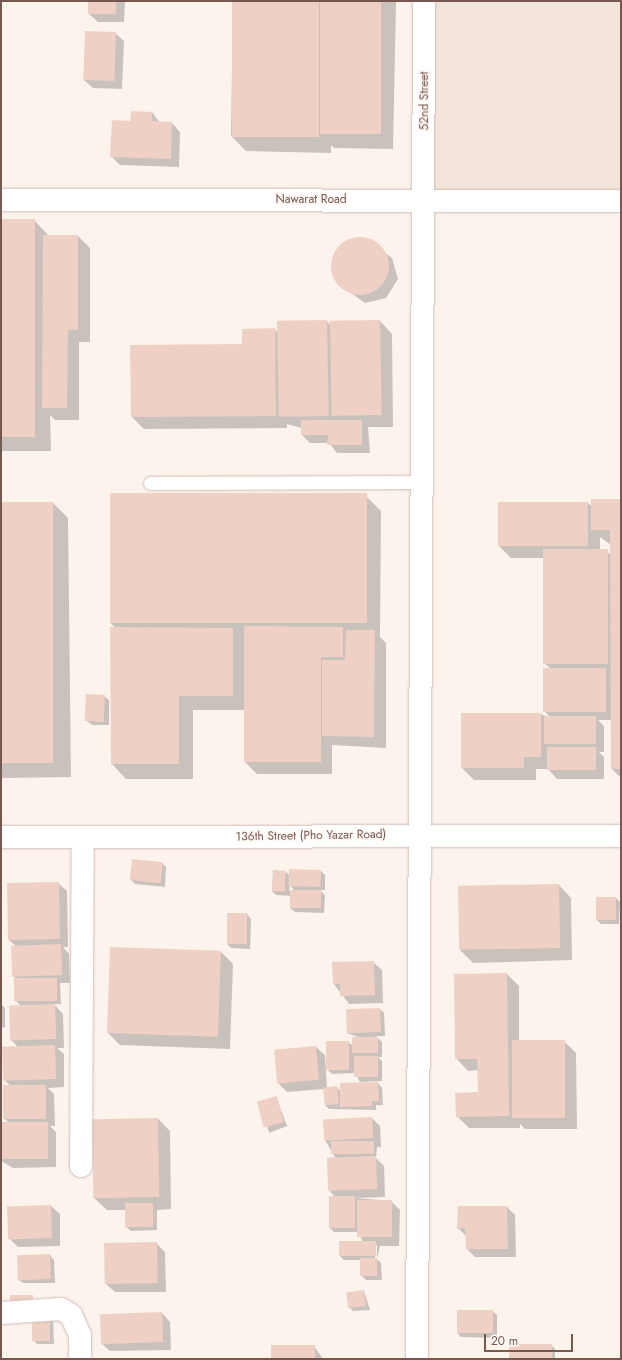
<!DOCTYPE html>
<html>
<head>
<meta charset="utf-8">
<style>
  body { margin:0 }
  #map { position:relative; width:622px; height:1360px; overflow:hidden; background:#fcf3ec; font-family:Jost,sans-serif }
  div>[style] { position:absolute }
  .residential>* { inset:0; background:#f3e5db; transform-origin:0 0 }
  .shadow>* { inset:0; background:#0003; transform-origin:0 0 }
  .building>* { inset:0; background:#efd0c5; transform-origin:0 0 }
  .round { border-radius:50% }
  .roads { filter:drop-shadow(0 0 1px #d0bdb4) drop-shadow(0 0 1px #d0bdb4) }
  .service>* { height:13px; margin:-6.5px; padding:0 6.5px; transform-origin:6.5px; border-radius:6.5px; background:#fff }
  .minor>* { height:22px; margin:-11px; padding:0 11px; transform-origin:11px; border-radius:11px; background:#fff }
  span { translate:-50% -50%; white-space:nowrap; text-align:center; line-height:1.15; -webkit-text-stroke:3.5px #fef8f3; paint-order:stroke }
  .street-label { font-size:12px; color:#765850 }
  .frame { position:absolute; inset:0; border:2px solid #765850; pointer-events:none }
  .scale { position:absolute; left:484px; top:1334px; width:89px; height:18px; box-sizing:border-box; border:2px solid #765850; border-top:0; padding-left:5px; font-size:12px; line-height:14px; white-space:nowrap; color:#765850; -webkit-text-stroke:3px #fef8f3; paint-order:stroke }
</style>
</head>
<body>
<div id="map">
  <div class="residential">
    <i style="left:415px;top:1px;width:206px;height:202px"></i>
  </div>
  <div class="shadow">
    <i style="clip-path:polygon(89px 1px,125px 1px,124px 22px,98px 22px,89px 14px)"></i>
    <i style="clip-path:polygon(233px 1px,396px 1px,393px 149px,334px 148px,331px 145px,331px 153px,246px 151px,231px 136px)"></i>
    <i style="clip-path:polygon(115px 33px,124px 41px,122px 89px,93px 88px,84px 80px)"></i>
    <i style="clip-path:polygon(152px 112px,160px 123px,172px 123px,180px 132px,179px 167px,120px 165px,111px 156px,131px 122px)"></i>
    <i style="clip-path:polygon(1px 220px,34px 220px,49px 236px,78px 236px,90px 248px,90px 342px,79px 342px,79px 420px,55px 420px,50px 415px,51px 451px,1px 451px)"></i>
    <i style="clip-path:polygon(364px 238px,392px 258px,398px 279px,386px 298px,365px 303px,337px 283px,332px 262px,343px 243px)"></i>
    <i style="clip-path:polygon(327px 321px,331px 326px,380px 321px,392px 334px,393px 427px,368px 427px,370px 453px,337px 453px,329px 443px,310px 443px,302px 435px,302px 428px,287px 424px,287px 428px,144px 429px,132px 417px,275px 329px,278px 333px)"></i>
    <i style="clip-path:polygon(366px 496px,381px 511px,380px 637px,386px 643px,386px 748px,332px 745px,332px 774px,257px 774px,245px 762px,245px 710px,193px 710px,193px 779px,126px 779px,112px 764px,116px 628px,110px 623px)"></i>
    <i style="clip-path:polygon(evenodd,621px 500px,621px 778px,612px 769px,612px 720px,598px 720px,604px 726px,604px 752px,599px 752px,604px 757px,604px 779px,557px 779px,548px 769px,536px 769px,536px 780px,474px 780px,462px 768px,541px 714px,551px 718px,545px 712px,544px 669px,551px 669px,545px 664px,544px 558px,511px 558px,499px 546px,499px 503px,588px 503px,592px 507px,621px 500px,600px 537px,611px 545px,611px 554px,600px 551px,600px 537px)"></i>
    <i style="clip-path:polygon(1px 503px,53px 503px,68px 518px,71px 777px,1px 778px)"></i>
    <i style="clip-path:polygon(87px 695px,104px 696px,109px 700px,109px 725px,92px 725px,87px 721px)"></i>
    <i style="clip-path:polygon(162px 863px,166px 867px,165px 887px,135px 884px,131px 880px)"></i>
    <i style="clip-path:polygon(evenodd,321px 871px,325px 875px,325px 890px,320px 890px,325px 895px,324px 913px,295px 912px,290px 908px,291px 896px,276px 895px,272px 891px,286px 872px,290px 876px,321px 871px,290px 885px,295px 891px,289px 891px,290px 885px)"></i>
    <i style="clip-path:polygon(58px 883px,67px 891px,68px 947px,63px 947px,69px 954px,70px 983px,60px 983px,61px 1004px,54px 1004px,63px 1014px,64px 1048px,57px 1048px,64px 1054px,64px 1087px,48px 1088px,54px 1094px,55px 1126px,50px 1126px,56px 1132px,56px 1167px,13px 1168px,1px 1161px,1px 1130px,4px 1132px,10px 1124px,4px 1118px,11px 1086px,4px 1080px,17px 1046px,11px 1040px,21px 1006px,15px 1000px,17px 979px,12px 975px,16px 946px,9px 940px)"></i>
    <i style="clip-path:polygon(559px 885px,571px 898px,572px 960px,473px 963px,460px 950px)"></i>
    <i style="clip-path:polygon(616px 898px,620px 902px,619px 924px,601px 924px,597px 920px)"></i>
    <i style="clip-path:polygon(247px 914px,251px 919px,250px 949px,231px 948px,227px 944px)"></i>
    <i style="clip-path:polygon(221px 952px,233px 964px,230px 1049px,120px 1045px,108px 1033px)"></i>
    <i style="clip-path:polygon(373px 962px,382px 970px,383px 1003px,349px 1004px,334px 984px)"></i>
    <i style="clip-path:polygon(507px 974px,519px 986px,519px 1041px,564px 1041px,576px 1053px,577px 1129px,525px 1129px,520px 1124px,520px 1128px,469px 1128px,457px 1116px,479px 1093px,479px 1070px,468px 1071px,456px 1058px)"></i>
    <i style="clip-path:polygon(1px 1004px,5px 1008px,5px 1027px,1px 1028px)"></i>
    <i style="clip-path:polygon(380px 1009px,384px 1013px,385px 1036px,376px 1036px,382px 1042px,382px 1057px,378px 1057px,382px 1061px,382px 1081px,360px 1082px,355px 1073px,332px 1074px,328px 1070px,348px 1042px,353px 1046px,363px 1039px,347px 1033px)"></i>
    <i style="clip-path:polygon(316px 1047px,325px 1055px,327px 1088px,337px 1088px,341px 1091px,378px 1083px,382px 1088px,383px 1105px,376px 1105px,376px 1110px,329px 1109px,325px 1105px,324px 1089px,287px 1092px,278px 1083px,275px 1050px)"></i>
    <i style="left:276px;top:1097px;width:31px;height:19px;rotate:69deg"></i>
    <i style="clip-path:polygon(evenodd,372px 1118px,380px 1126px,381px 1147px,377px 1147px,376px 1158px,384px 1166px,385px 1197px,356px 1198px,391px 1201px,400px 1210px,399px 1246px,380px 1246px,377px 1259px,381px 1263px,382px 1280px,366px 1280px,362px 1276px,361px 1260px,344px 1260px,340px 1256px,363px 1242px,358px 1232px,334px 1232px,329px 1227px,335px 1197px,329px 1190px,336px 1159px,325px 1140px,372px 1118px,375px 1245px,377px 1245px,377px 1261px,375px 1261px,375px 1245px)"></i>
    <i style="clip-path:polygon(158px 1119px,170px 1131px,171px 1209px,157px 1210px,157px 1230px,131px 1231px,126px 1227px,126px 1210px,107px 1210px,94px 1198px)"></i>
    <i style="clip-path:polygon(51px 1206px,60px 1214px,60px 1246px,18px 1247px,9px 1238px)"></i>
    <i style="clip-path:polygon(507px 1207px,515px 1215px,516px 1257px,475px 1257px,467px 1249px,466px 1236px,458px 1228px)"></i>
    <i style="clip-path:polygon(156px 1243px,165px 1252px,166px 1292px,115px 1292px,106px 1284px)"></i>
    <i style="clip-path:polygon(50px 1255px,54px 1260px,55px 1283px,23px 1283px,18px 1279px,18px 1256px)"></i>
    <i style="clip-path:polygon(364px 1291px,370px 1310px,353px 1311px,349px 1307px)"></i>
    <i style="clip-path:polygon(492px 1311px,497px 1315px,497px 1338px,461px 1337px,457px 1333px)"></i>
    <i style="clip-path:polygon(162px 1313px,170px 1322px,171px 1350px,110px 1351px,101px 1343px)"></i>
    <i style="clip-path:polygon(33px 1316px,53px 1320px,54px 1344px,37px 1344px,33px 1340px)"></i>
    <i style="clip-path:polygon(551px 1345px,555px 1349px,555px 1359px,510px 1359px)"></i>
    <i style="clip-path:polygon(314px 1346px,323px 1359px,272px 1359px)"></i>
  </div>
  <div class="building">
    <i style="left:88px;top:1px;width:28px;height:13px"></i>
    <i style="left:232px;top:1px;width:87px;height:136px"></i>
    <i style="left:320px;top:1px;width:61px;height:133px"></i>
    <i style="left:85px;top:31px;width:31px;height:49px;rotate:2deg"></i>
    <i style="clip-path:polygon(131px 111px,152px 112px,152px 121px,172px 122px,171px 159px,110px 157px,112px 120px,130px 121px)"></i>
    <i style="left:1px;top:219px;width:34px;height:218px"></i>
    <i style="clip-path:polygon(43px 235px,78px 235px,78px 330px,68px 330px,67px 408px,42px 408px)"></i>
    <i class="round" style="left:331px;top:237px;width:58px;height:58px"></i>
    <i style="left:327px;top:320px;width:96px;height:50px;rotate:89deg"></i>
    <i style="left:380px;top:320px;width:95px;height:50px;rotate:89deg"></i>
    <i style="clip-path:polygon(275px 328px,276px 416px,131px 417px,130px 345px,242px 344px,242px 329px)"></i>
    <i style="clip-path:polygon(301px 420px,362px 420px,362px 445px,327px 445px,328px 435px,301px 435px)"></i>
    <i style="left:110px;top:493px;width:257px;height:130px"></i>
    <i style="clip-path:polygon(591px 499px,621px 499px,621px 769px,611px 769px,610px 530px,591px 530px)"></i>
    <i style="left:1px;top:502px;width:52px;height:261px"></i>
    <i style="left:498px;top:502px;width:90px;height:44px"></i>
    <i style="left:608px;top:549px;width:115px;height:65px;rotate:90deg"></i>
    <i style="clip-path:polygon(244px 626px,343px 627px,343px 657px,321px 657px,321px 762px,244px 762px)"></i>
    <i style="clip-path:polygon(110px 627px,233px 628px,233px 696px,179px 696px,179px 764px,111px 764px)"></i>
    <i style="clip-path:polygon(346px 630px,375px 630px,374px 737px,322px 736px,322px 660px,345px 660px)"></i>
    <i style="left:543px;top:668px;width:63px;height:44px"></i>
    <i style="left:86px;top:694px;width:19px;height:27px;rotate:3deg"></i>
    <i style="clip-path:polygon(461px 713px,541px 713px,541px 757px,524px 757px,524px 768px,461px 768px)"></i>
    <i style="left:596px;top:716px;width:28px;height:52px;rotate:90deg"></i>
    <i style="left:596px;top:747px;width:23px;height:49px;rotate:90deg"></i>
    <i style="left:132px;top:859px;width:31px;height:21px;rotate:6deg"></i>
    <i style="left:289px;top:869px;width:32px;height:17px;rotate:2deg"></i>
    <i style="left:273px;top:870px;width:13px;height:21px;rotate:4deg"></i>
    <i style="left:59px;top:882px;width:57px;height:52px;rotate:89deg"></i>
    <i style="left:559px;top:884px;width:64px;height:101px;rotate:89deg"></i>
    <i style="left:290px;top:890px;width:31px;height:18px"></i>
    <i style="left:596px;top:897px;width:20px;height:23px"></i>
    <i style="left:227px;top:913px;width:20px;height:31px"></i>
    <i style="left:61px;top:944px;width:31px;height:50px;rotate:88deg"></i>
    <i style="left:110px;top:947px;width:111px;height:86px;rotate:2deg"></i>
    <i style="clip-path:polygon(374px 961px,375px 995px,340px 996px,340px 984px,333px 984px,332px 962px)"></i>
    <i style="clip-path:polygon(507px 973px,509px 1116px,456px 1117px,455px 1093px,478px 1092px,477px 1059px,455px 1059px,454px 974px)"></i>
    <i style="left:14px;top:978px;width:43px;height:23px"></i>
    <i style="left:55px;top:1004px;width:35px;height:46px;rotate:88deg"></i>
    <i style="left:380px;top:1008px;width:24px;height:34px;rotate:88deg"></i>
    <i style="left:378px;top:1037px;width:16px;height:26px;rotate:90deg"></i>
    <i style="left:512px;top:1040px;width:53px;height:78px"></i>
    <i style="left:326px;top:1041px;width:23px;height:29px"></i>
    <i style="left:55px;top:1045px;width:34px;height:53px;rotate:88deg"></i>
    <i style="left:316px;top:1046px;width:34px;height:42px;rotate:85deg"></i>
    <i style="left:378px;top:1056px;width:21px;height:24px;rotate:90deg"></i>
    <i style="clip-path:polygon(378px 1082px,379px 1101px,372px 1101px,372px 1106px,340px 1107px,340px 1083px)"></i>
    <i style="left:3px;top:1085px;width:43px;height:34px"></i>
    <i style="left:337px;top:1086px;width:18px;height:14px;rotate:84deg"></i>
    <i style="left:277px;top:1096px;width:27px;height:21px;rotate:75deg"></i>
    <i style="left:372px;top:1117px;width:21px;height:49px;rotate:87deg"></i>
    <i style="left:158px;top:1118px;width:79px;height:66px;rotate:89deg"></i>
    <i style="left:48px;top:1122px;width:37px;height:46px;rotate:90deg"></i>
    <i style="left:374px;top:1141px;width:13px;height:43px;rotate:90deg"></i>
    <i style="left:376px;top:1156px;width:33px;height:49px;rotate:88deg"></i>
    <i style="left:329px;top:1196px;width:26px;height:32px"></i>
    <i style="left:357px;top:1200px;width:35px;height:37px"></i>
    <i style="left:125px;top:1203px;width:28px;height:24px"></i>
    <i style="left:51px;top:1205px;width:33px;height:44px;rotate:88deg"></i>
    <i style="clip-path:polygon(458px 1206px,507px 1206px,508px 1249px,466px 1249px,465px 1228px,457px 1229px)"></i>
    <i style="left:339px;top:1241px;width:37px;height:15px"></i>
    <i style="left:157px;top:1242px;width:41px;height:53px;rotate:89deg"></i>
    <i style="left:50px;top:1254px;width:25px;height:33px;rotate:88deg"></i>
    <i style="left:360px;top:1258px;width:17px;height:18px"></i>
    <i style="left:364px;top:1290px;width:16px;height:18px;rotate:83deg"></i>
    <i style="left:10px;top:1295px;width:23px;height:15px"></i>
    <i style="left:457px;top:1310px;width:36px;height:23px"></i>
    <i style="left:162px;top:1312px;width:30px;height:62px;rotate:88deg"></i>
    <i style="left:32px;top:1315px;width:18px;height:26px"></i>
    <i style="left:509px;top:1344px;width:43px;height:15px"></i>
    <i style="left:315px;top:1345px;width:14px;height:44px;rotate:90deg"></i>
  </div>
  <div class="roads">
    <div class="service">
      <i style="left:150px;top:483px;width:274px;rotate:-0.2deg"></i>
    </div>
    <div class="minor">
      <i style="left:1px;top:200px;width:620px;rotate:0.09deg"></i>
      <i style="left:1px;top:837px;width:620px;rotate:-0.09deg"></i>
      <i style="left:81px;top:1166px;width:328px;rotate:-89.7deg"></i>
      <i style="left:1px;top:1313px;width:60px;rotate:-3.8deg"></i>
      <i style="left:61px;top:1309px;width:12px;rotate:31deg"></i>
      <i style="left:71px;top:1315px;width:22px;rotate:66deg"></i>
      <i style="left:80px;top:1335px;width:24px;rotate:90deg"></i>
      <i style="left:417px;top:1359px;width:1358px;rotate:-89.7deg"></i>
    </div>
  </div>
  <div class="street-label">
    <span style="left:425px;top:101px;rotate:-90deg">52nd Street</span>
    <span style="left:311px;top:200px">Nawarat Road</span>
    <span style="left:311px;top:836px;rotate:-1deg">136th Street (Pho Yazar Road)</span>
  </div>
  <div class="frame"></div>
  <div class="scale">20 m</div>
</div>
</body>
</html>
